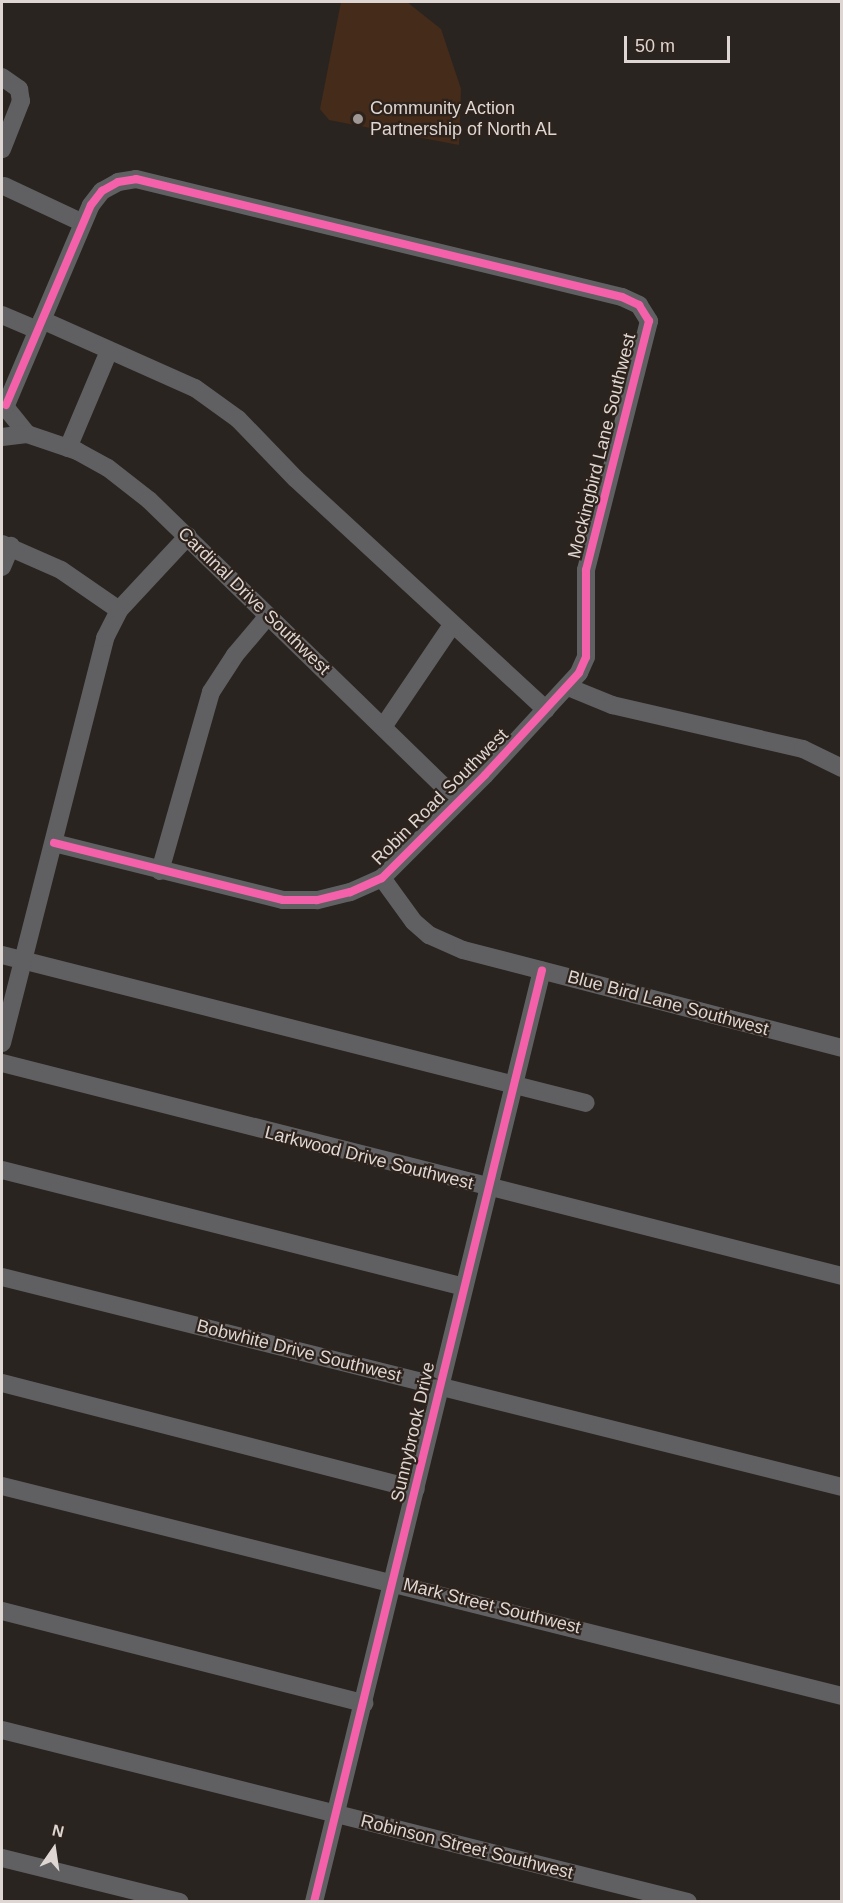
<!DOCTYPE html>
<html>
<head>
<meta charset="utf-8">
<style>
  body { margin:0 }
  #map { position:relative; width:843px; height:1903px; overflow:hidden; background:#2a2420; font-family:Arial,sans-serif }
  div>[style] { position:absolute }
  .green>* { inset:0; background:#452b19 }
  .minor>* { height:18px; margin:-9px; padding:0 9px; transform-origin:9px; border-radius:9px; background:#606063 }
  .cycleway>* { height:8px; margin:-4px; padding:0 4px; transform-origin:4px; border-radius:4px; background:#f560ab }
  .dots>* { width:16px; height:16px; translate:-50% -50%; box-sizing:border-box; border:3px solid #2e231c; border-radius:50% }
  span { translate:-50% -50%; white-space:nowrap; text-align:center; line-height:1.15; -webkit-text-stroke:4.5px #2e231c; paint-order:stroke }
  .poi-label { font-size:18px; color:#ded6d2 }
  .left { translate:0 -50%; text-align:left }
  .street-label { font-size:18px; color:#ded6d2 }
  .frame { position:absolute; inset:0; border:3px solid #ded6d2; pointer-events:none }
  .north { position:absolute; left:24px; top:1819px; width:60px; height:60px; -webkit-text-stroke:4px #2e231c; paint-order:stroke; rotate:13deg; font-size:16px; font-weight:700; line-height:24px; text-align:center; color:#ded6d2 }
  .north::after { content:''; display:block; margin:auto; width:21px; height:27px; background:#ded6d2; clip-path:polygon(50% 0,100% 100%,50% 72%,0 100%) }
  .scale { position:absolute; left:624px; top:36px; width:106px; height:27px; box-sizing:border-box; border:3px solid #ded6d2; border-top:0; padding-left:8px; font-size:18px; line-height:21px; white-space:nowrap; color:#ded6d2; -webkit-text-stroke:4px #2e231c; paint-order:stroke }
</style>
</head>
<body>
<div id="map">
  <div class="green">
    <i style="clip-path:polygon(341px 2px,407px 2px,441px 29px,461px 89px,459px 145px,329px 120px,320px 109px)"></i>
  </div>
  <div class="minor">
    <i style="left:2px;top:77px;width:21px;rotate:35deg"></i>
    <i style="left:19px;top:89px;width:12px;rotate:81deg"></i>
    <i style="left:21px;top:101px;width:52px;rotate:111.6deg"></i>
    <i style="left:4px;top:186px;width:87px;rotate:25.1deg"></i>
    <i style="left:2px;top:315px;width:38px;rotate:23deg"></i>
    <i style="left:42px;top:320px;width:167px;rotate:24deg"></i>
    <i style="left:195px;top:388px;width:53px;rotate:35.8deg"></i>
    <i style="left:238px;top:419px;width:83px;rotate:46deg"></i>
    <i style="left:296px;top:479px;width:340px;rotate:42.7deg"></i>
    <i style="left:2px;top:403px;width:40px;rotate:51deg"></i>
    <i style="left:6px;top:405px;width:217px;rotate:-67deg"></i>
    <i style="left:91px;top:205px;width:18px;rotate:-52deg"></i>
    <i style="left:102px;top:191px;width:18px;rotate:-29deg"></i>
    <i style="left:118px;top:182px;width:18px;rotate:-9deg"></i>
    <i style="left:136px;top:179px;width:500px;rotate:13.65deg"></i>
    <i style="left:622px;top:297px;width:19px;rotate:25deg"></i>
    <i style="left:639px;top:305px;width:19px;rotate:58deg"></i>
    <i style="left:649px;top:321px;width:257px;rotate:104.2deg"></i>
    <i style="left:586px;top:570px;width:87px;rotate:90deg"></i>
    <i style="left:586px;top:657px;width:17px;rotate:114deg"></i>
    <i style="left:579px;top:673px;width:139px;rotate:132.7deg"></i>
    <i style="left:485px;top:775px;width:146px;rotate:135deg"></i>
    <i style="left:382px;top:878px;width:35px;rotate:156deg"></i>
    <i style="left:350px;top:892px;width:34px;rotate:166deg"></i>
    <i style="left:317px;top:900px;width:34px;rotate:180deg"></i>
    <i style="left:283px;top:900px;width:236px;rotate:-166deg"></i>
    <i style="left:2px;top:437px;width:25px;rotate:-7deg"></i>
    <i style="left:27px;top:434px;width:53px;rotate:18.8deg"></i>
    <i style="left:77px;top:451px;width:35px;rotate:29deg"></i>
    <i style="left:108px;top:468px;width:52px;rotate:38deg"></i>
    <i style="left:149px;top:500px;width:431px;rotate:44.2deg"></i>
    <i style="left:68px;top:448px;width:105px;rotate:-67.1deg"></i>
    <i style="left:2px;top:544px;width:64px;rotate:23.8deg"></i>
    <i style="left:61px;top:570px;width:70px;rotate:34.6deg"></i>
    <i style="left:2px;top:567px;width:23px;rotate:-67deg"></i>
    <i style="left:568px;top:687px;width:48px;rotate:22.2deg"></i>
    <i style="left:612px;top:705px;width:196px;rotate:13deg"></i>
    <i style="left:803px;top:749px;width:43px;rotate:26deg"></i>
    <i style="left:383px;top:727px;width:123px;rotate:-55.9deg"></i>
    <i style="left:160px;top:871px;width:186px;rotate:-74.1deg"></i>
    <i style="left:211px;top:692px;width:44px;rotate:-57deg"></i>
    <i style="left:235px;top:655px;width:51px;rotate:-49.8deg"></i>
    <i style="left:382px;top:878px;width:54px;rotate:54deg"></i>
    <i style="left:414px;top:922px;width:20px;rotate:41deg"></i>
    <i style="left:429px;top:935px;width:37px;rotate:24deg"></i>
    <i style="left:463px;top:950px;width:391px;rotate:14.5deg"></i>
    <i style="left:2px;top:955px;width:602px;rotate:14.22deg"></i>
    <i style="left:2px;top:1043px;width:418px;rotate:-75.7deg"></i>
    <i style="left:105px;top:638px;width:31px;rotate:-63deg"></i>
    <i style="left:119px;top:610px;width:101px;rotate:-47deg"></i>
    <i style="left:2px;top:1063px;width:867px;rotate:14.23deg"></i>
    <i style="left:2px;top:1170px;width:474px;rotate:14.2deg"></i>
    <i style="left:2px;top:1277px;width:866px;rotate:14.04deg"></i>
    <i style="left:2px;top:1383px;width:427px;rotate:14.4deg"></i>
    <i style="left:2px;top:1486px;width:866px;rotate:14.04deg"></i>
    <i style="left:2px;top:1611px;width:374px;rotate:14.3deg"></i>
    <i style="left:2px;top:1730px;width:707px;rotate:14.08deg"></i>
    <i style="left:2px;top:1858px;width:183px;rotate:13.9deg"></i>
    <i style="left:314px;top:1902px;width:959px;rotate:-76.25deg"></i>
  </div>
  <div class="cycleway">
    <i style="left:6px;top:405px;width:217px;rotate:-67deg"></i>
    <i style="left:91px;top:205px;width:18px;rotate:-52deg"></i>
    <i style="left:102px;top:191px;width:18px;rotate:-29deg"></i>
    <i style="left:118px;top:182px;width:18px;rotate:-9deg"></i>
    <i style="left:136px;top:179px;width:500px;rotate:13.65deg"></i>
    <i style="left:622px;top:297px;width:19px;rotate:25deg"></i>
    <i style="left:639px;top:305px;width:19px;rotate:58deg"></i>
    <i style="left:649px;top:321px;width:257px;rotate:104.2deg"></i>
    <i style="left:586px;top:570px;width:87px;rotate:90deg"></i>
    <i style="left:586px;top:657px;width:17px;rotate:114deg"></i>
    <i style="left:579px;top:673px;width:139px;rotate:132.7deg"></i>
    <i style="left:485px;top:775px;width:146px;rotate:135deg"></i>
    <i style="left:382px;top:878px;width:35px;rotate:156deg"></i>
    <i style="left:350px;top:892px;width:34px;rotate:166deg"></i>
    <i style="left:317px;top:900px;width:34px;rotate:180deg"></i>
    <i style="left:283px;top:900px;width:236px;rotate:-166deg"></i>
    <i style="left:314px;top:1902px;width:959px;rotate:-76.25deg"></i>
  </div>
  <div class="dots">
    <i style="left:358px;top:119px;background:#9f9894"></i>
  </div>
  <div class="poi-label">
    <span class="left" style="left:370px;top:119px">Community Action<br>Partnership of North AL</span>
  </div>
  <div class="street-label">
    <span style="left:602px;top:446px;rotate:-76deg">Mockingbird Lane Southwest</span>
    <span style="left:254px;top:601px;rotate:44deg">Cardinal Drive Southwest</span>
    <span style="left:440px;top:797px;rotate:-45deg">Robin Road Southwest</span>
    <span style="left:668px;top:1003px;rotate:15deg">Blue Bird Lane Southwest</span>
    <span style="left:369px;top:1158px;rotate:14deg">Larkwood Drive Southwest</span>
    <span style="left:299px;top:1351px;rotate:14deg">Bobwhite Drive Southwest</span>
    <span style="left:413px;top:1432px;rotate:-77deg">Sunnybrook Drive</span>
    <span style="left:492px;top:1606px;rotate:14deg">Mark Street Southwest</span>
    <span style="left:467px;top:1847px;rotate:14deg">Robinson Street Southwest</span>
  </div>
  <div class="frame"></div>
  <div class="north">N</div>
  <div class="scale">50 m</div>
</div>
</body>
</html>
